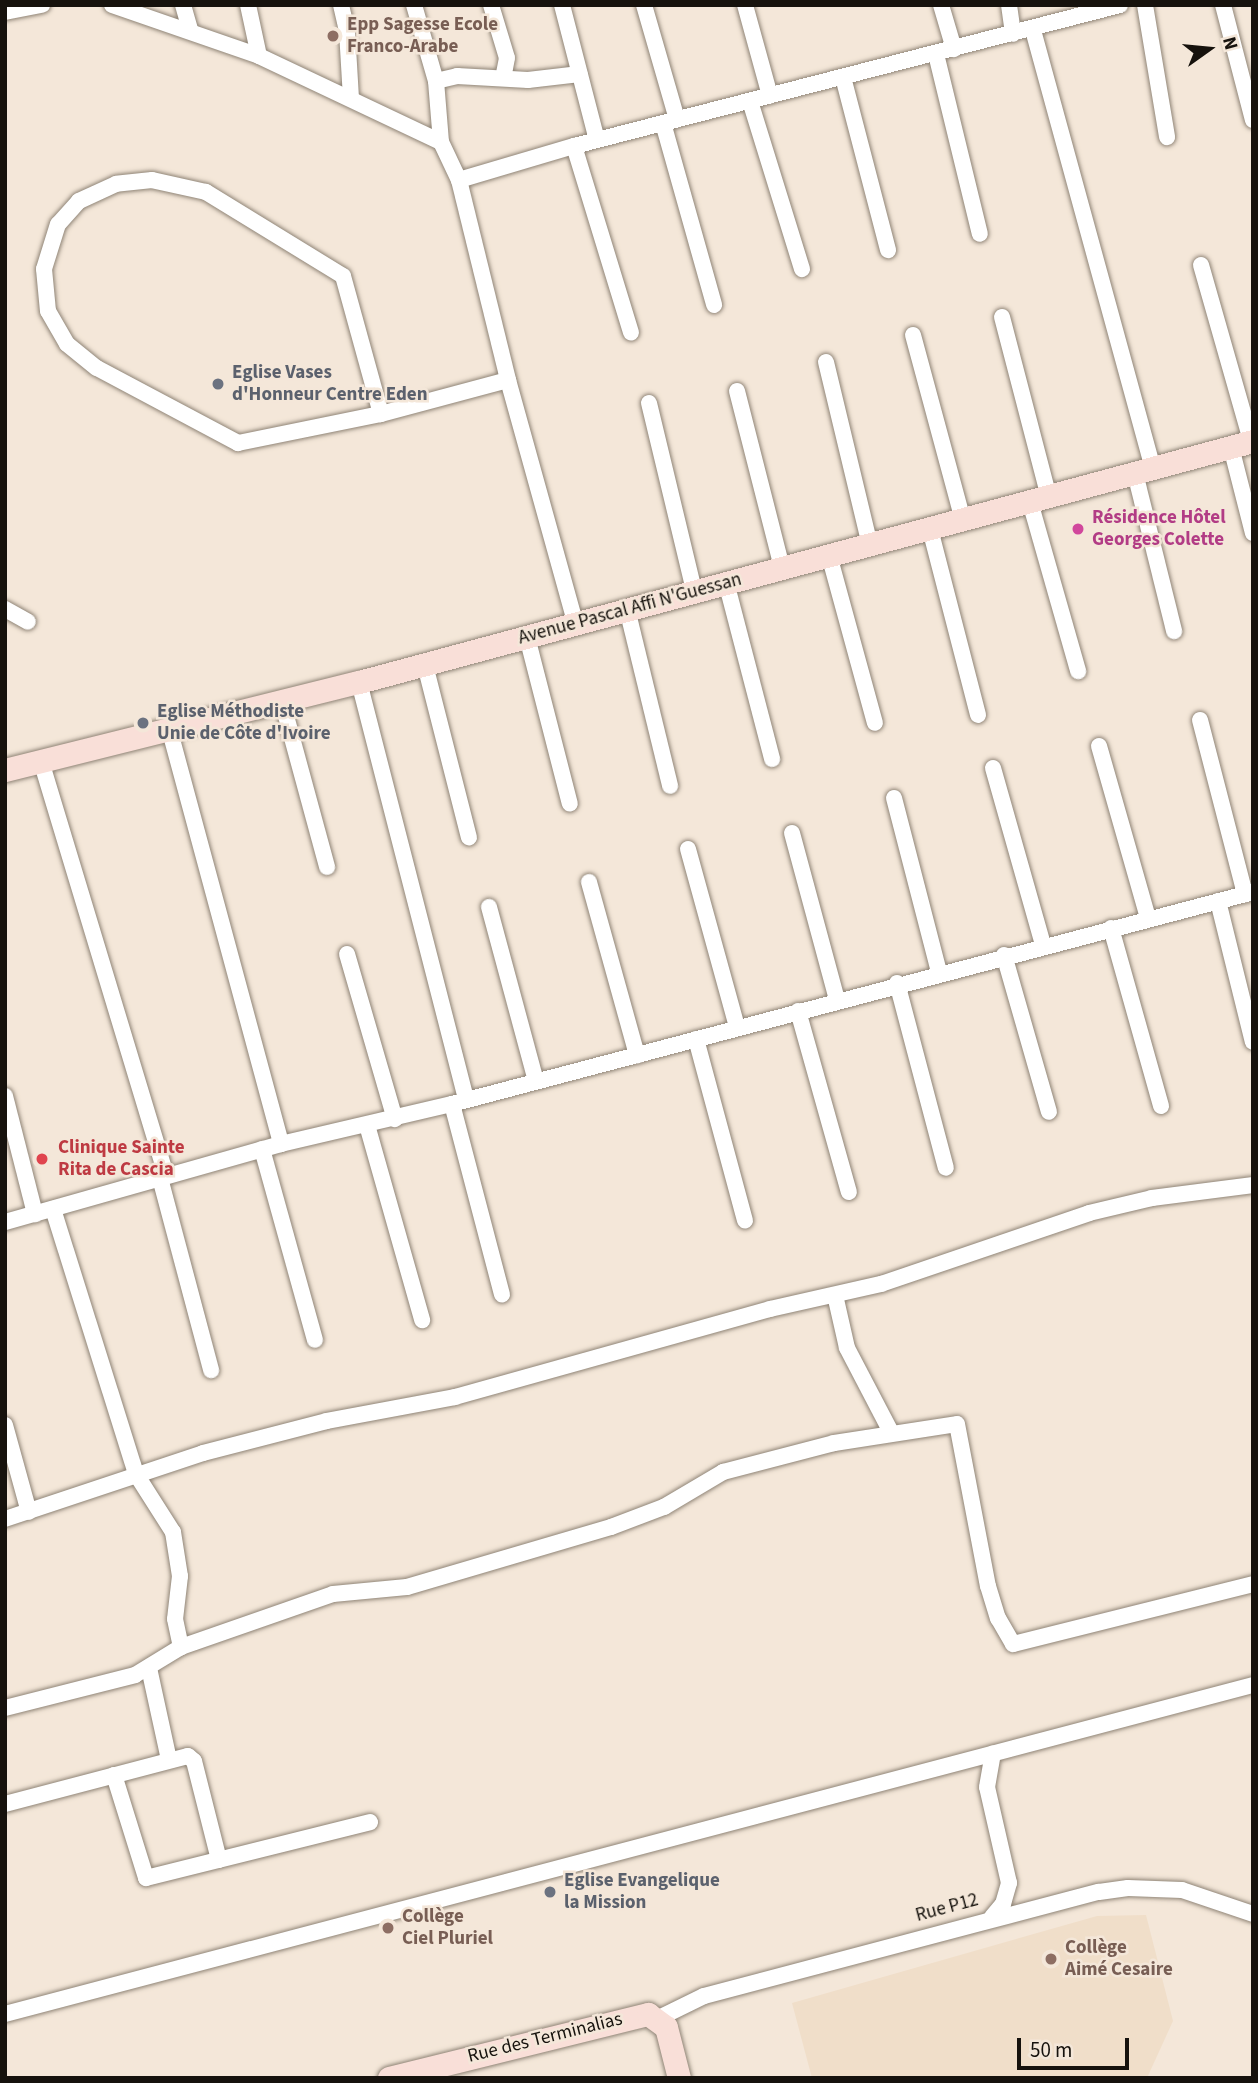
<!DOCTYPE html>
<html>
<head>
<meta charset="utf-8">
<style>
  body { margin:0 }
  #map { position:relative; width:1258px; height:2083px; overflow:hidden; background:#f4e7d9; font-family:"Source Sans 3",sans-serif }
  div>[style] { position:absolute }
  .built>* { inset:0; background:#f0dec9 }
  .roads { filter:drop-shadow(0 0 2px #8f8476) drop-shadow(0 0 2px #8f8476) }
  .street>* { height:16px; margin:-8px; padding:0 8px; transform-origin:8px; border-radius:8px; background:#fff }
  .secondary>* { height:23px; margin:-11.5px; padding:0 11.5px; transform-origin:11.5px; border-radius:11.5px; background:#f9dfd8 }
  .dots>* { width:19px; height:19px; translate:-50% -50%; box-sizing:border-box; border:4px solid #f4e7d9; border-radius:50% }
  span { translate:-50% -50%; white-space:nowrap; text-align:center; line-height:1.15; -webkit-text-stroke:5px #f4e7d9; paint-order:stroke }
  .education-label { font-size:19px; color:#785e54; font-weight:700 }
  .left { translate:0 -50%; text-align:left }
  .worship-label { font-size:19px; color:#5b616d; font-weight:700 }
  .hotel-label { font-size:19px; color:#b23c85; font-weight:700 }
  .street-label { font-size:19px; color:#16120d }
  .health-label { font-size:19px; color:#be3a42; font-weight:700 }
  .frame { position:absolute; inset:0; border:7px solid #16120d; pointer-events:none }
  .north { position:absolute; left:1174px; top:14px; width:70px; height:70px; -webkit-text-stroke:5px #f4e7d9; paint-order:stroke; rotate:75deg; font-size:19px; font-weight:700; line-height:28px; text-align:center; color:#16120d }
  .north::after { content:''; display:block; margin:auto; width:24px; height:32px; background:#16120d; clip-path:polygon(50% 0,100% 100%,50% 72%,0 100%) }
  .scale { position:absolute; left:1017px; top:2038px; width:112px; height:32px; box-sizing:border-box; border:4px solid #16120d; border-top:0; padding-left:9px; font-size:21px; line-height:24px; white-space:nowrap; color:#16120d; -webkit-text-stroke:5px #f4e7d9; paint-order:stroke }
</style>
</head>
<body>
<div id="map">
  <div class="built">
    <i style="clip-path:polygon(1146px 1915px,1173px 2021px,1147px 2078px,812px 2078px,792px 2003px,1097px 1916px)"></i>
  </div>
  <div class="roads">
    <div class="street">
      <i style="left:112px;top:5px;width:156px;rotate:19.1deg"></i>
      <i style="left:259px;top:56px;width:201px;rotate:25.3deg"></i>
      <i style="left:441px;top:142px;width:42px;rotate:64.7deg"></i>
      <i style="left:459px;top:180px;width:206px;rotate:76.2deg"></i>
      <i style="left:508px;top:380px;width:251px;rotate:74.5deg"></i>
      <i style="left:183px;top:5px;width:26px;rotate:74deg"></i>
      <i style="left:248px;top:5px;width:52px;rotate:77.8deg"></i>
      <i style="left:341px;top:5px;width:27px;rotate:77deg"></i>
      <i style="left:347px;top:31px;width:67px;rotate:86.6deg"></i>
      <i style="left:414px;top:5px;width:79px;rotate:73.9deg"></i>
      <i style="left:436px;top:81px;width:61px;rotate:85.3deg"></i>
      <i style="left:491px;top:5px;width:55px;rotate:73.2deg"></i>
      <i style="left:507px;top:58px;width:20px;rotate:101deg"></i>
      <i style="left:562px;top:5px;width:139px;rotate:75.5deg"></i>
      <i style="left:644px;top:5px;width:119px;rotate:73.9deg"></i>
      <i style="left:745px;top:5px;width:94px;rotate:74.6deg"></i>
      <i style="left:941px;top:5px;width:46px;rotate:73.5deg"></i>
      <i style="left:1009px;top:5px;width:29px;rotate:82deg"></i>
      <i style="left:1145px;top:5px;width:134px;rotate:80.5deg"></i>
      <i style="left:1223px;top:5px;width:119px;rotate:75.4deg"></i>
      <i style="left:5px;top:12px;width:38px;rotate:-11deg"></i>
      <i style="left:1033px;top:30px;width:454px;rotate:74.7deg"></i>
      <i style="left:936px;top:54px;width:185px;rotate:76.3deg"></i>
      <i style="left:843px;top:77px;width:179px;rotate:75.4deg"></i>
      <i style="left:436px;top:81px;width:22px;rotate:-13deg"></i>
      <i style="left:457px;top:76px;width:71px;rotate:3.2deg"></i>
      <i style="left:528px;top:80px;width:52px;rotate:-6.6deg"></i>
      <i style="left:750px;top:101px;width:176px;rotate:72.8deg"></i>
      <i style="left:663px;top:123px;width:189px;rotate:74.3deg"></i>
      <i style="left:574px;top:146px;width:195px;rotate:73deg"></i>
      <i style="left:459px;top:180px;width:120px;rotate:-16.5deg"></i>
      <i style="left:574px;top:146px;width:564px;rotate:-14.48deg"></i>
      <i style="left:1201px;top:265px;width:183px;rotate:74.1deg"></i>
      <i style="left:1002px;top:317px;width:186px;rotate:75.4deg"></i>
      <i style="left:913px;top:335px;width:192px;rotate:74.9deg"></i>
      <i style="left:826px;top:362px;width:188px;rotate:76.5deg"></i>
      <i style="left:737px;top:391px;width:182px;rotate:75.7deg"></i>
      <i style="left:649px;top:403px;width:192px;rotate:76.5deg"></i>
      <i style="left:381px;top:414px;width:143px;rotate:-105.4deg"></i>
      <i style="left:343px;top:276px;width:161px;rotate:-148.5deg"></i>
      <i style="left:206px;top:192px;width:55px;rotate:-167.5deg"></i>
      <i style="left:152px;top:180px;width:36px;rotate:174deg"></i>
      <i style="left:116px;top:184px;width:41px;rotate:155.3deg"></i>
      <i style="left:79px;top:201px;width:31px;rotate:132deg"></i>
      <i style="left:58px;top:224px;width:47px;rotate:107.3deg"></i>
      <i style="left:44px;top:269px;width:42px;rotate:84.6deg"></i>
      <i style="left:48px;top:311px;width:38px;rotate:60deg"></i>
      <i style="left:67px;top:344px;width:38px;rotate:39deg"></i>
      <i style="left:97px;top:368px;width:160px;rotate:28deg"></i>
      <i style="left:238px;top:443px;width:146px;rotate:-11.5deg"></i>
      <i style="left:381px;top:414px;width:131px;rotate:-15deg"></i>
      <i style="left:1231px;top:447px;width:89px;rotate:75.7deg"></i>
      <i style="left:1135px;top:473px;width:163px;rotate:76.1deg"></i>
      <i style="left:1030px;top:502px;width:176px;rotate:74.1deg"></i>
      <i style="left:930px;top:529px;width:192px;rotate:75.5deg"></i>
      <i style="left:829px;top:555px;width:174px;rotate:74.7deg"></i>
      <i style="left:726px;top:582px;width:183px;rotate:75.4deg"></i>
      <i style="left:5px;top:609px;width:26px;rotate:29deg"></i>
      <i style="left:627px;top:609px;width:182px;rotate:76.3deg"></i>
      <i style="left:527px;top:637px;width:172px;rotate:75.6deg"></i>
      <i style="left:425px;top:665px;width:178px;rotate:75.7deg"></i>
      <i style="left:359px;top:682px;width:431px;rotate:75.6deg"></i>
      <i style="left:282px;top:701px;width:172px;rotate:74.8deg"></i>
      <i style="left:1200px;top:720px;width:180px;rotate:75.5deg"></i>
      <i style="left:169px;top:728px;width:431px;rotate:74.9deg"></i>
      <i style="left:1099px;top:746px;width:179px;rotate:74.1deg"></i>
      <i style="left:41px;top:761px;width:433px;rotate:73.2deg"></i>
      <i style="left:993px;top:768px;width:184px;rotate:74.2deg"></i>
      <i style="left:894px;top:798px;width:180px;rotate:75.5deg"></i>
      <i style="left:792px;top:833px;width:173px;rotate:74.9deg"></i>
      <i style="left:688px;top:849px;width:185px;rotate:74.6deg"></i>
      <i style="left:589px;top:882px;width:180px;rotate:74.5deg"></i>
      <i style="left:1218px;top:901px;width:145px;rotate:76.1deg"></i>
      <i style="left:489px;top:907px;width:180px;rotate:74.9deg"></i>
      <i style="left:1111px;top:928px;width:185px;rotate:74.3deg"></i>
      <i style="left:347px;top:954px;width:172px;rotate:73.8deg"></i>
      <i style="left:1004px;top:955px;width:163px;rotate:74deg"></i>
      <i style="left:897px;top:983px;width:191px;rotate:75.2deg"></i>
      <i style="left:798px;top:1011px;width:188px;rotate:74.3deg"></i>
      <i style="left:696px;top:1039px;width:188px;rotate:74.9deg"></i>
      <i style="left:5px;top:1096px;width:122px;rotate:75.7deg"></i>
      <i style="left:452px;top:1104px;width:197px;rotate:75.3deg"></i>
      <i style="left:367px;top:1125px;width:203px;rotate:74.2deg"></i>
      <i style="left:262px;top:1149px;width:198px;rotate:74.5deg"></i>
      <i style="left:160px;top:1178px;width:199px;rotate:75.1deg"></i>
      <i style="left:53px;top:1209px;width:278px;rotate:72.6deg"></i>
      <i style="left:136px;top:1474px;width:69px;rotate:57.5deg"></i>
      <i style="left:173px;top:1532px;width:45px;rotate:81deg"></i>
      <i style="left:180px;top:1576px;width:43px;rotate:96.6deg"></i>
      <i style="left:175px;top:1619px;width:29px;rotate:78deg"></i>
      <i style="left:5px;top:1222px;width:287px;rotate:-15.8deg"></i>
      <i style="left:281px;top:1144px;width:176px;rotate:-13.2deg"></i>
      <i style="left:452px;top:1104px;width:829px;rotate:-14.82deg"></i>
      <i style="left:835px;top:1295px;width:54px;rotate:77.2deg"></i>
      <i style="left:847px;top:1348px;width:95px;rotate:62.4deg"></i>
      <i style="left:5px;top:1425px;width:90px;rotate:74.6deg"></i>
      <i style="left:5px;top:1519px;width:209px;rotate:-18.4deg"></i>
      <i style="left:203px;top:1453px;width:128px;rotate:-14.5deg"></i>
      <i style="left:327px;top:1421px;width:130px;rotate:-10.6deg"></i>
      <i style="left:455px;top:1397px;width:327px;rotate:-15.6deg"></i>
      <i style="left:770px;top:1309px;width:114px;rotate:-12.7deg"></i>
      <i style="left:881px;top:1284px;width:220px;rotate:-18.8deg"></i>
      <i style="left:1089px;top:1213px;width:65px;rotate:-13.4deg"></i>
      <i style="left:1152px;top:1198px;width:102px;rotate:-7.3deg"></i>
      <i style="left:149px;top:1668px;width:94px;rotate:77.7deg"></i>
      <i style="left:5px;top:1708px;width:134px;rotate:-14.2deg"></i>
      <i style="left:135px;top:1675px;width:54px;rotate:-31.3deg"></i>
      <i style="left:181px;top:1647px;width:161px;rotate:-19.2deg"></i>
      <i style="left:333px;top:1594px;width:74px;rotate:-5.4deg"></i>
      <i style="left:407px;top:1587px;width:213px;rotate:-16.4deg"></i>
      <i style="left:611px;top:1527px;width:57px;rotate:-20.7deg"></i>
      <i style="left:664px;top:1507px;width:69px;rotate:-30.7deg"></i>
      <i style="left:723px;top:1472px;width:115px;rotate:-14.6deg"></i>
      <i style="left:834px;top:1443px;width:124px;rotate:-8.8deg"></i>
      <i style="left:957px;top:1424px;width:165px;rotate:79.2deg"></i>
      <i style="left:988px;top:1586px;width:34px;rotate:73deg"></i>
      <i style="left:998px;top:1618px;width:30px;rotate:60deg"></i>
      <i style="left:1013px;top:1644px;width:247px;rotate:-14deg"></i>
      <i style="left:114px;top:1775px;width:108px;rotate:72.7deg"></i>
      <i style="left:146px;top:1878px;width:231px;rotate:-14deg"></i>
      <i style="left:5px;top:1804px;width:189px;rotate:-14.7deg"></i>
      <i style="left:188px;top:1756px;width:8px;rotate:40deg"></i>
      <i style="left:194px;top:1761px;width:102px;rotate:75.8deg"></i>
      <i style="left:992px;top:1917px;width:17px;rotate:-50deg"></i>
      <i style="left:1003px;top:1904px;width:22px;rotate:-74deg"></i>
      <i style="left:1009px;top:1883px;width:98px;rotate:-102.9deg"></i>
      <i style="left:987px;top:1787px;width:34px;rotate:-80deg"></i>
      <i style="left:5px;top:2014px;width:1291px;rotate:-14.77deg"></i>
      <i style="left:659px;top:2018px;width:50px;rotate:-26.1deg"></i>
      <i style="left:704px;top:1996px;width:408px;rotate:-14.8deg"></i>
      <i style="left:1099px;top:1892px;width:29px;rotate:-8deg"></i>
      <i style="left:1128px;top:1888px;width:54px;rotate:2.1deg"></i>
      <i style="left:1182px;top:1890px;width:75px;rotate:18.7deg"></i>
    </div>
    <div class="secondary">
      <i style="left:5px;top:770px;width:365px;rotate:-14deg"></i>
      <i style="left:359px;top:682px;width:926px;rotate:-15.09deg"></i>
      <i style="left:389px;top:2078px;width:267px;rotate:-13.9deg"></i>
      <i style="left:648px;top:2014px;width:22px;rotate:36deg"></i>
      <i style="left:666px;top:2027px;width:53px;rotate:75.7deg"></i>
    </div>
  </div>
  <div class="dots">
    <i style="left:333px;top:36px;background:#8d6e63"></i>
    <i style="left:218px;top:384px;background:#6b7280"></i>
    <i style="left:1078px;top:529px;background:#d1479c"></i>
    <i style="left:143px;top:723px;background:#6b7280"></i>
    <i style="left:42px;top:1159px;background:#e0444e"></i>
    <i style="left:550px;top:1892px;background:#6b7280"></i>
    <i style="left:388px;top:1928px;background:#8d6e63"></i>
    <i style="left:1051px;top:1959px;background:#8d6e63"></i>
  </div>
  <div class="education-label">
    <span class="left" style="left:347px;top:36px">Epp Sagesse Ecole<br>Franco-Arabe</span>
    <span class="left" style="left:402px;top:1928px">Collège<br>Ciel Pluriel</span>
    <span class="left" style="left:1065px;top:1959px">Collège<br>Aimé Cesaire</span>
  </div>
  <div class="worship-label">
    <span class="left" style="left:232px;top:384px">Eglise Vases<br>d'Honneur Centre Eden</span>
    <span class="left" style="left:157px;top:723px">Eglise Méthodiste<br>Unie de Côte d'Ivoire</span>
    <span class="left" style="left:564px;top:1892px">Eglise Evangelique<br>la Mission</span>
  </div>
  <div class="hotel-label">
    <span class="left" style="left:1092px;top:529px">Résidence Hôtel<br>Georges Colette</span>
  </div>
  <div class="street-label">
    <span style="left:630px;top:609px;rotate:-15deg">Avenue Pascal Affi N'Guessan</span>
    <span style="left:947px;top:1908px;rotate:-15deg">Rue P12</span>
    <span style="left:545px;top:2038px;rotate:-14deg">Rue des Terminalias</span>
  </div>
  <div class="health-label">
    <span class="left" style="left:58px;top:1159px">Clinique Sainte<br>Rita de Cascia</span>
  </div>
  <div class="frame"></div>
  <div class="north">N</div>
  <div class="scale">50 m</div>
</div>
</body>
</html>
